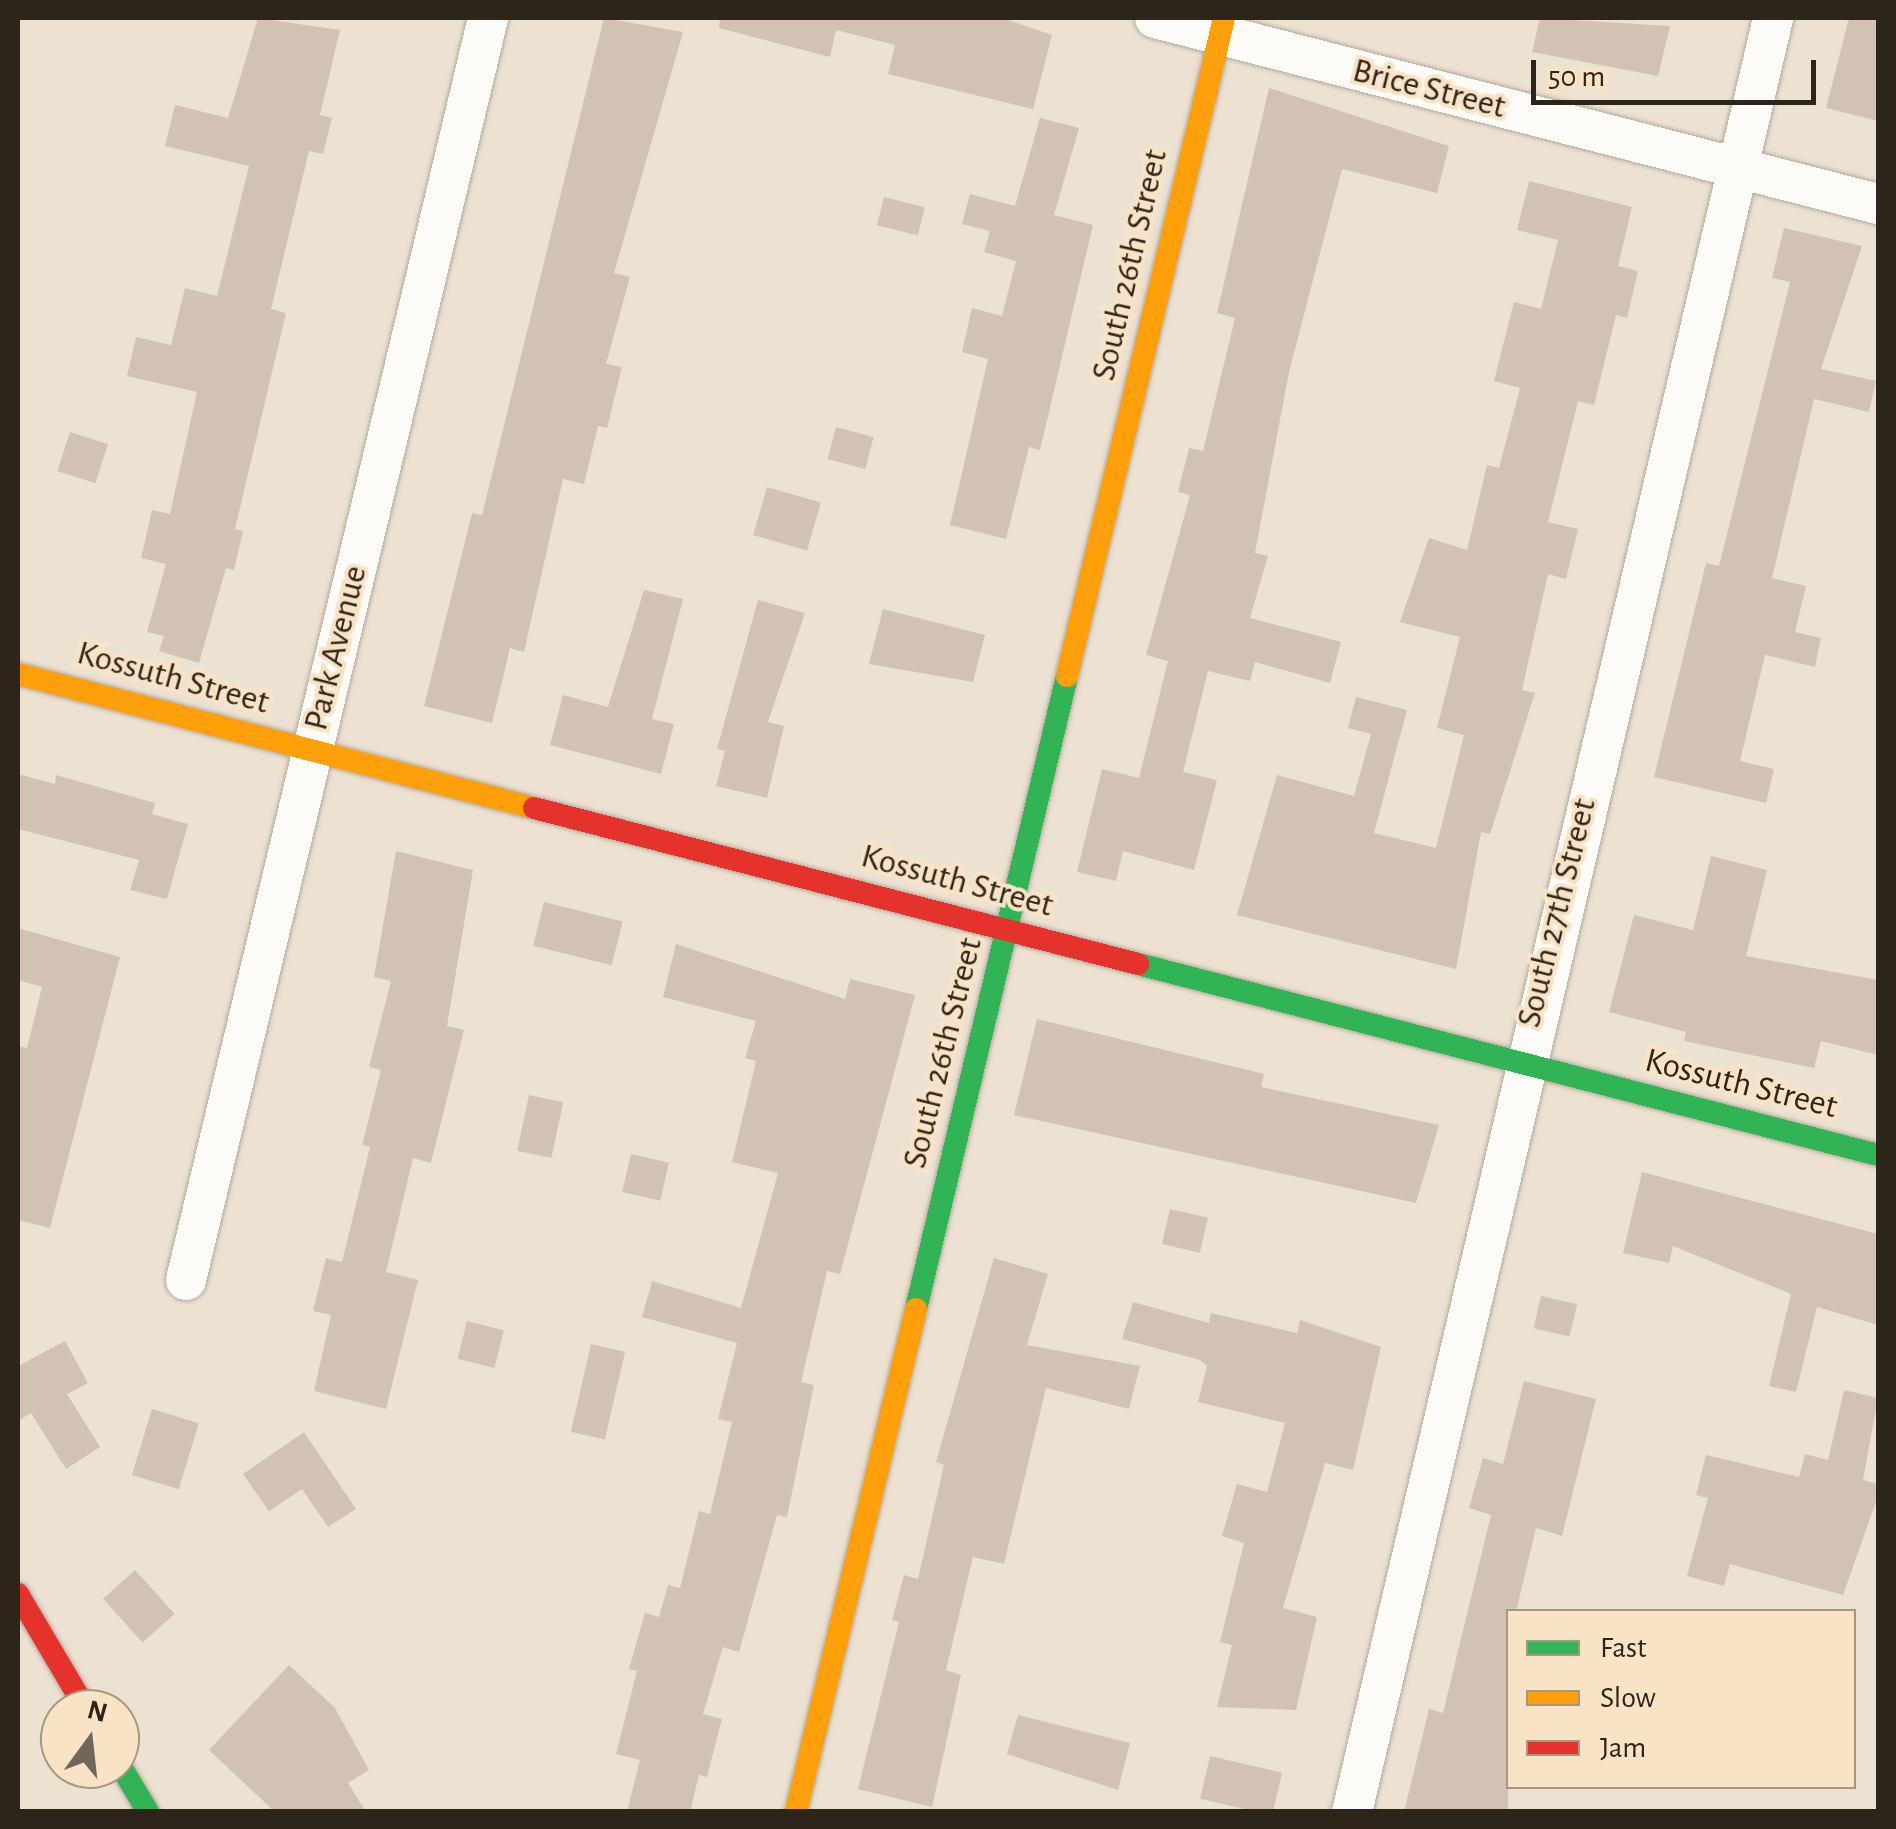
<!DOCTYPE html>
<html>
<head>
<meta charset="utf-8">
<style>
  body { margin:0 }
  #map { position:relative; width:1896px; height:1829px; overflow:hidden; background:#ede2d2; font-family:"Alegreya Sans",sans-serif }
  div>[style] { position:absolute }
  .building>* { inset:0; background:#d2c2b3; transform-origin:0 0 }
  .roads { filter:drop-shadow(0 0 2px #b3aa9e) drop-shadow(0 0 2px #b3aa9e) }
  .street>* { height:40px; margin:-20px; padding:0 20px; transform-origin:20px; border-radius:20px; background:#fcfbf8 }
  .fast>* { height:22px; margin:-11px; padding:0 11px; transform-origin:11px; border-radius:11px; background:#30b455 }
  .slow>* { height:22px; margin:-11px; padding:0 11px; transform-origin:11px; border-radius:11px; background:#ff9f0a }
  .jam>* { height:22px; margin:-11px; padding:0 11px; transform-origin:11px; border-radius:11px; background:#e5322d }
  span { translate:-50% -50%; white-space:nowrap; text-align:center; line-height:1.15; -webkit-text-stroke:8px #f9e3c6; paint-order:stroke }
  .street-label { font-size:35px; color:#2d251a }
  .frame { position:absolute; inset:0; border:20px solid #2d251a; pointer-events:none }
  .legend { position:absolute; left:1506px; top:1609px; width:350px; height:180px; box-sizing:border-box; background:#f9e3c6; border:2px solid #a79781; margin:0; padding:12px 18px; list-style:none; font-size:30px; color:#2d251a }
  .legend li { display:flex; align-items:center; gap:20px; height:50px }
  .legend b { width:50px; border:2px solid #a79781 }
  .north { position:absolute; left:40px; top:1689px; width:100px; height:100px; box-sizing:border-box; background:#f9e3c6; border:2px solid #a79781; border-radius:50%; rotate:15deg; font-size:28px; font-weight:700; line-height:40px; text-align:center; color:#2d251a }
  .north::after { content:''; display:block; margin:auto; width:35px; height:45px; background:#70675a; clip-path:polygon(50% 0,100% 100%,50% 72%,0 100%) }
  .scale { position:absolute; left:1531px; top:60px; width:285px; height:45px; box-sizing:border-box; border:5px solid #2d251a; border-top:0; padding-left:12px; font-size:30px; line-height:35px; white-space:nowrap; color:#2d251a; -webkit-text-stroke:8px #f9e3c6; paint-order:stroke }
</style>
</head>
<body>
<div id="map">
  <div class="building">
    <i style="clip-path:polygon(258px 18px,340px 30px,320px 115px,332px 118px,323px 154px,309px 151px,271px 309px,286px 313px,235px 529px,243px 531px,234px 570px,226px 568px,199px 663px,159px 651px,164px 636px,147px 632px,166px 564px,141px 558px,152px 510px,170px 514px,197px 392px,127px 376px,136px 337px,171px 345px,185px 288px,217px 296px,249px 166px,165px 146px,175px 105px,228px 118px)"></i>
    <i style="clip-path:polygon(604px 18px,683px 32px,614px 273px,630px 277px,606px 364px,622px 367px,607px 428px,598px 426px,584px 484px,563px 479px,524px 652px,510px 648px,492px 723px,424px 706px,472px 513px,482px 515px)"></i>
    <i style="clip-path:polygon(720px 18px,1002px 18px,1052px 35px,1033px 109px,888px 74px,895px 45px,836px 30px,830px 57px,719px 28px)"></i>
    <i style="clip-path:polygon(1540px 18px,1670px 26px,1658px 76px,1532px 52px)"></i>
    <i style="clip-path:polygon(1849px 18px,1878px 18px,1878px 121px,1826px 108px)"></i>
    <i style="clip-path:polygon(1269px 88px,1449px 146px,1437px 193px,1342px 169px,1289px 372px,1255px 553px,1268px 556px,1250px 618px,1341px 642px,1330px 683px,1255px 662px,1250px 681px,1208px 671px,1183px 772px,1217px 780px,1194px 870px,1123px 851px,1116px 881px,1077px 872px,1102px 769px,1139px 778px,1168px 661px,1146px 655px,1190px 495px,1178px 492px,1189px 448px,1203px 451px,1235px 318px,1217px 313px)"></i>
    <i style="clip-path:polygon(1040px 118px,1079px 128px,1054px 215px,1093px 225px,1040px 450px,1029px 447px,1006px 539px,950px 525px,988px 359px,962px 352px,972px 308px,1002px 316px,1016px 261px,984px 252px,990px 231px,962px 224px,970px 194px,1015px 206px)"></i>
    <i style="clip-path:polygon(1529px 181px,1632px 207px,1618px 266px,1638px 271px,1627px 318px,1616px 315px,1594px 405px,1578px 401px,1548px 522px,1578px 529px,1566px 579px,1548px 574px,1522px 690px,1535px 693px,1490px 834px,1481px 832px,1456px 969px,1237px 915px,1277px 775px,1354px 796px,1371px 734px,1348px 728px,1356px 697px,1407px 710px,1374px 833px,1436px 848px,1464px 735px,1437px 728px,1460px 637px,1400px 622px,1429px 538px,1467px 550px,1487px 465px,1499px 468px,1520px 388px,1494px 381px,1514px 302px,1541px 309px,1558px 240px,1517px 230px)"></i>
    <i style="left:884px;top:197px;width:42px;height:29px;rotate:14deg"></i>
    <i style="clip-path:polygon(1784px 228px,1862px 246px,1821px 369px,1876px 381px,1869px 412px,1814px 399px,1772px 578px,1806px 586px,1795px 632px,1821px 638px,1815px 667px,1765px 655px,1740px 761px,1774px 769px,1766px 803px,1654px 777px,1706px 563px,1719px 566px,1790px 282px,1772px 278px)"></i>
    <i style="left:836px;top:427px;width:39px;height:33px;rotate:15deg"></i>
    <i style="left:70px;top:432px;width:40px;height:41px;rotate:18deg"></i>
    <i style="left:767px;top:487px;width:56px;height:50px;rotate:16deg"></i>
    <i style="clip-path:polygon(644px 590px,683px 599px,652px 719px,674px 724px,661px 774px,550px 745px,563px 695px,608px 707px)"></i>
    <i style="clip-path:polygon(758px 600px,805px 613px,768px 722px,784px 726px,767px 798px,716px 786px,725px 751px,717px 749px)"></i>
    <i style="clip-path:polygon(883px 609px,985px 635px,973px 682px,869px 664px)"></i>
    <i style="clip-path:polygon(18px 774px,55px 784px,56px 775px,155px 803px,152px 814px,188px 824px,167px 899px,130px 890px,139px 860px,18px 829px)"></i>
    <i style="clip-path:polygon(396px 851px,473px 870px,447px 1026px,464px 1030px,431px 1163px,413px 1158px,386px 1272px,418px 1280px,386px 1409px,314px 1391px,331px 1315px,313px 1311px,326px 1258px,342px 1262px,370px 1147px,362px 1145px,381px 1070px,369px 1067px,391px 981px,374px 977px)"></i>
    <i style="clip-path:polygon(1711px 856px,1767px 870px,1746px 956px,1878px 980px,1878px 1055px,1821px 1041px,1814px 1068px,1684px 1041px,1686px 1032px,1609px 1012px,1634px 915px,1693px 930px)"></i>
    <i style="left:544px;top:902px;width:81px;height:45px;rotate:14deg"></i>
    <i style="clip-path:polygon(18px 928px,120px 957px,50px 1228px,18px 1220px,18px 1046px,27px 1048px,42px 987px,18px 980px)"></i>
    <i style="clip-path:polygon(676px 944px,845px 999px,850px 979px,915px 995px,840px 1274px,827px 1271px,801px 1382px,814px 1385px,787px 1517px,777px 1515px,739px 1652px,723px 1647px,703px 1714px,722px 1719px,707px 1777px,699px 1775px,690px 1812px,627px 1812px,640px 1760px,616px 1754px,637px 1671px,629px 1669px,645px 1613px,659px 1617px,668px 1585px,680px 1588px,699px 1511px,710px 1514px,732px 1422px,718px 1419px,737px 1343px,642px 1317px,652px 1281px,741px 1308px,778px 1173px,732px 1162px,756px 1061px,745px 1058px,756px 1021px,663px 997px)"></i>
    <i style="clip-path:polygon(1037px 1019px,1264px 1074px,1261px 1087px,1439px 1125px,1416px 1203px,1014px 1115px)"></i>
    <i style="left:529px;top:1095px;width:35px;height:57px;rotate:12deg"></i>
    <i style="left:631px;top:1154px;width:39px;height:39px;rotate:13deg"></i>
    <i style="clip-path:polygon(1642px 1172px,1878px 1234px,1878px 1325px,1817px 1307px,1796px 1392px,1769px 1386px,1791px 1294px,1673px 1246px,1669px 1263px,1623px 1253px)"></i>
    <i style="left:1170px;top:1209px;width:39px;height:36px;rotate:13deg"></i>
    <i style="clip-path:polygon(994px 1258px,1048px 1274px,1027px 1345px,1140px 1366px,1129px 1409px,1046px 1388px,1004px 1564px,973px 1557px,946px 1670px,961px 1675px,932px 1807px,858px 1789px,899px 1622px,892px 1620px,904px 1575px,918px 1579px,944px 1465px,936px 1462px)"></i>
    <i style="left:1541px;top:1296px;width:37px;height:33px;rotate:13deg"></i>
    <i style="clip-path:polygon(1133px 1302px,1209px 1323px,1211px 1313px,1297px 1333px,1300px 1320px,1381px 1347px,1353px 1470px,1325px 1463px,1283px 1608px,1317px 1617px,1296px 1710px,1217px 1707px,1232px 1645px,1220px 1642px,1244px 1543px,1222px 1536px,1237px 1484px,1267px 1492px,1285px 1423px,1198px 1402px,1207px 1366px,1200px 1360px,1122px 1339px)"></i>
    <i style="left:467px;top:1321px;width:38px;height:39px;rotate:14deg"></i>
    <i style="clip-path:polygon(65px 1341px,88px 1383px,67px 1394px,100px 1447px,66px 1469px,31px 1413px,18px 1421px,18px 1366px)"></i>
    <i style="left:591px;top:1344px;width:35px;height:90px;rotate:13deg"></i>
    <i style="clip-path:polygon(1524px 1381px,1596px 1399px,1562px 1536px,1536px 1528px,1516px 1612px,1508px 1612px,1508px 1812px,1404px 1812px,1429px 1709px,1443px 1713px,1491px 1515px,1469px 1508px,1483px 1458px,1503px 1464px)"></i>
    <i style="clip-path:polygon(1844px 1390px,1878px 1398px,1863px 1480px,1878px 1484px,1878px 1496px,1843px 1595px,1730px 1564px,1724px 1586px,1687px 1576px,1708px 1498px,1696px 1495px,1706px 1455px,1799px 1477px,1805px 1454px,1828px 1460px)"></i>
    <i style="left:152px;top:1409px;width:49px;height:69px;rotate:17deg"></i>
    <i style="clip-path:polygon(304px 1432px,356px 1509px,328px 1527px,302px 1489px,269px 1511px,243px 1474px)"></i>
    <i style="left:135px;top:1570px;width:59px;height:43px;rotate:48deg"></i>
    <i style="clip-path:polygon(289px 1665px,335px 1708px,369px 1770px,348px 1783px,366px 1812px,275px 1812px,209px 1750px)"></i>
    <i style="clip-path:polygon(1018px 1715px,1130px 1743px,1118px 1790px,1007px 1754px)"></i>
    <i style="left:1210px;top:1756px;width:74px;height:44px;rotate:13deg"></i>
  </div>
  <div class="roads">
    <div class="street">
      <i style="left:1155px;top:18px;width:747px;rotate:14.43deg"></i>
      <i style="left:186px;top:1280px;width:1298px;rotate:-76.54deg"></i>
      <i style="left:1352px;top:1812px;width:1843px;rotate:-76.79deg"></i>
    </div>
    <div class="fast">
      <i style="left:1138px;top:964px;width:764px;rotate:14.47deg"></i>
      <i style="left:916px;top:1309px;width:651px;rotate:-76.58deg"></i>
      <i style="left:120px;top:1765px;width:55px;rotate:59.2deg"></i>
    </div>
    <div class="slow">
      <i style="left:18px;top:674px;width:533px;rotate:14.56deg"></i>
      <i style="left:1067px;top:676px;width:676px;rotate:-76.58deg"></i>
      <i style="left:796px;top:1812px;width:517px;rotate:-76.58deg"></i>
    </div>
    <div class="jam">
      <i style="left:534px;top:808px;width:624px;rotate:14.48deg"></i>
      <i style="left:18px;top:1594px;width:134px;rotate:59.4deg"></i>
    </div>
  </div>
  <div class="street-label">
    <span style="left:1429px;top:89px;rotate:14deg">Brice Street</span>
    <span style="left:1130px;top:265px;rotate:-77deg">South 26th Street</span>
    <span style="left:336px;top:648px;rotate:-76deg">Park Avenue</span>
    <span style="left:173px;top:678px;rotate:15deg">Kossuth Street</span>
    <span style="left:957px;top:881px;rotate:15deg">Kossuth Street</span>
    <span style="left:1557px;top:913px;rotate:-76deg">South 27th Street</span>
    <span style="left:943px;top:1053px;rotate:-76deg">South 26th Street</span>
    <span style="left:1741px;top:1084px;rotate:14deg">Kossuth Street</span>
  </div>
  <div class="frame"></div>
  <ul class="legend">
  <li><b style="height:12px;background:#30b455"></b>Fast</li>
  <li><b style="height:12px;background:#ff9f0a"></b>Slow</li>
  <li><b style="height:12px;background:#e5322d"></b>Jam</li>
  </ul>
  <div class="north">N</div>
  <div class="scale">50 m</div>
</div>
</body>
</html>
